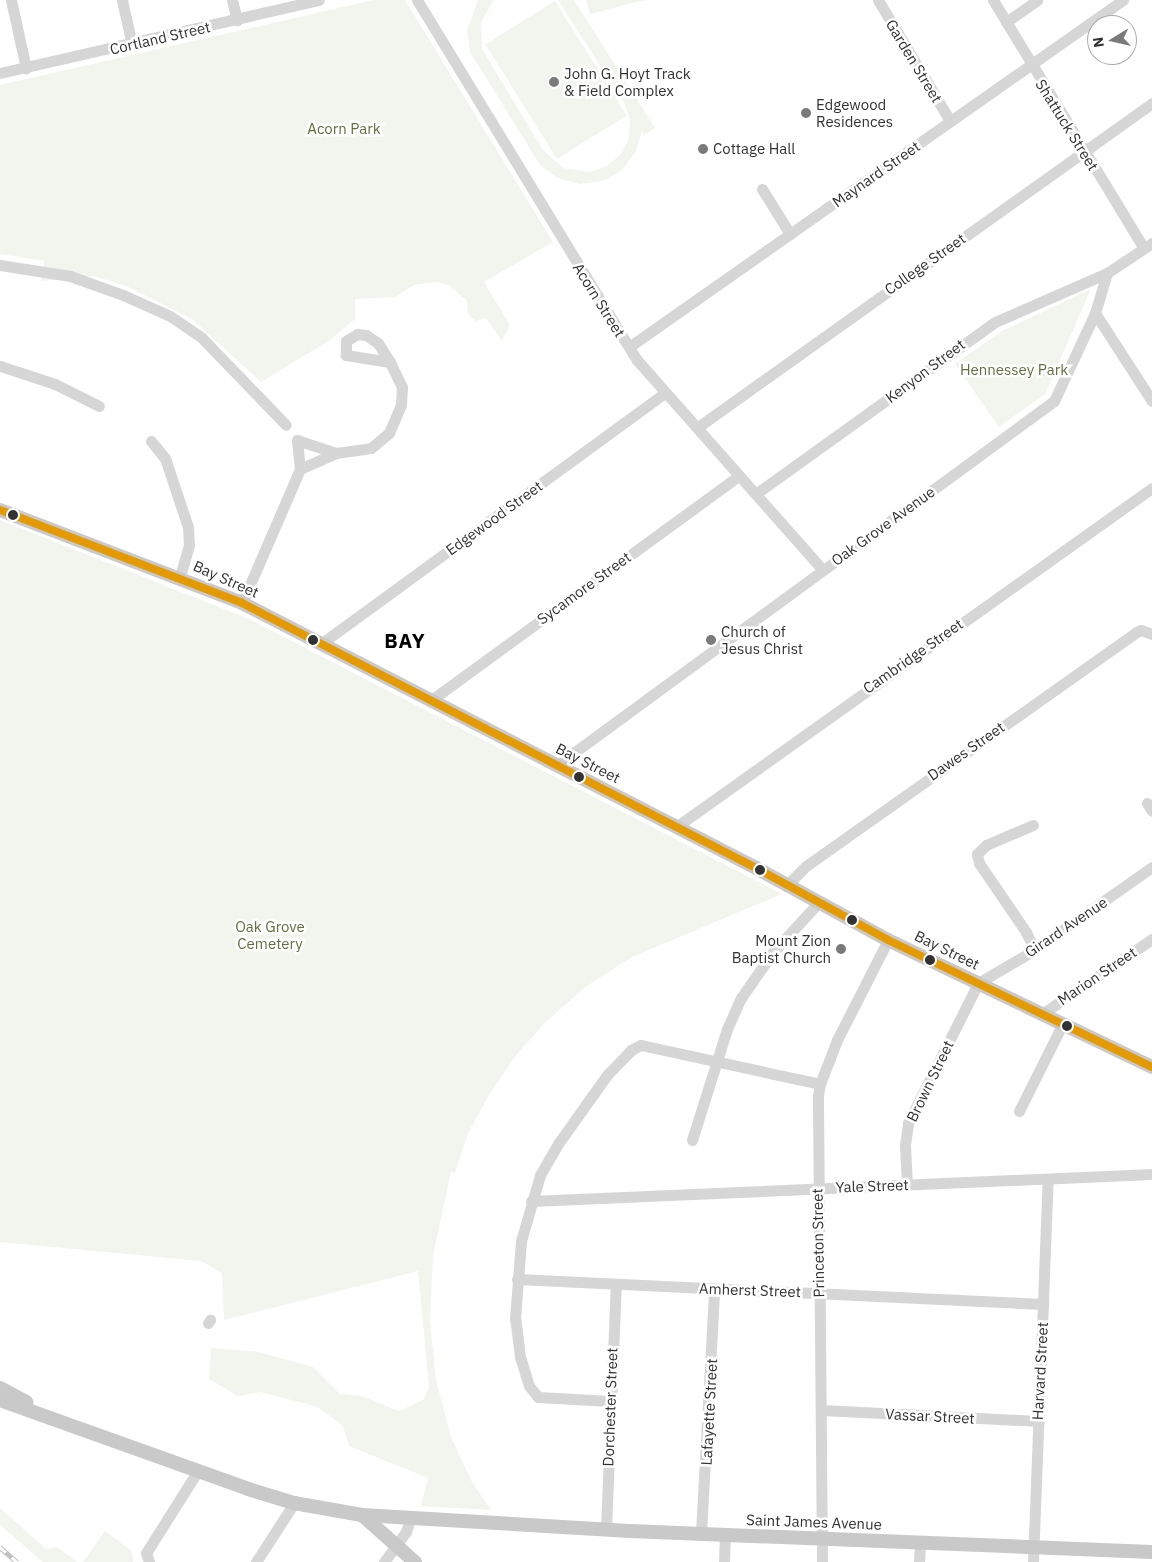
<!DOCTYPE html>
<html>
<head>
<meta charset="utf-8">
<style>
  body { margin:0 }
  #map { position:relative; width:1152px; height:1562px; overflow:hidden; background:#fff; font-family:"IBM Plex Sans",sans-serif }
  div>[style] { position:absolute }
  .green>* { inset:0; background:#f2f5ed; transform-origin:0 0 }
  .minor>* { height:11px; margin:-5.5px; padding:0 5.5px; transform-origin:5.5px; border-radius:5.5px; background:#d6d6d6 }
  .major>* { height:14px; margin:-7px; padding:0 7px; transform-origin:7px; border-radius:7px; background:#c9c9c9 }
  .rail>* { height:4.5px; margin-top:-2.25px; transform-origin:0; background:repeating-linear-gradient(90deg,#fff 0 8px,#bebebe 0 16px); box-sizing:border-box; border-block:1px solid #bebebe }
  .bus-1>* { height:8px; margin:-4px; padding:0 4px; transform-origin:4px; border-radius:4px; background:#e39a05 }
  .dots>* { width:14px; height:14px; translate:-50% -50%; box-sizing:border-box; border:2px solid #fff; border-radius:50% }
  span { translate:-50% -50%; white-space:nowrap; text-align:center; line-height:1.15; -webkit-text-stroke:5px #fff; paint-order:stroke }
  .street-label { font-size:15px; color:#323232 }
  .poi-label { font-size:15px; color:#323232 }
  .left { translate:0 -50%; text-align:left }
  .right { translate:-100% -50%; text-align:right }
  .park-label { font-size:15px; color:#5f703e }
  .district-label { font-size:20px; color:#000; font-weight:700; letter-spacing:1px }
  .north { position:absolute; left:1087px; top:15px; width:50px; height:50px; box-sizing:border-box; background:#fff; border:1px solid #adadad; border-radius:50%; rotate:261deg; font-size:14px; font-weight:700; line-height:20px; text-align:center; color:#323232 }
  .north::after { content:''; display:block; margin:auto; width:18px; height:22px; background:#7a7a7a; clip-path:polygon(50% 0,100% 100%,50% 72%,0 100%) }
</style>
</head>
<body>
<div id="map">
  <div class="green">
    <i style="clip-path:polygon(374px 0,405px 0,553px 242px,484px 282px,510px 325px,502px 341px,486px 318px,476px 321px,468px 314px,467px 301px,449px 285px,437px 282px,414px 285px,395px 297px,355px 299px,355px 319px,330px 340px,261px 382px,192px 319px,126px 286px,94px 276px,41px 281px,44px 261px,0 254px,0 85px)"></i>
    <i style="clip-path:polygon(478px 0,494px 0,481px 22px,482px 49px,543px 150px,563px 168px,590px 172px,607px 166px,621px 154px,629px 138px,630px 120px,624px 102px,558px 0,574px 0,655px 128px,644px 135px,642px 131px,636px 151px,622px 170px,603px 181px,580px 184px,558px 178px,540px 165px,470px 52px,467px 30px)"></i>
    <i style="clip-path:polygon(586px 0,645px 0,590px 14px)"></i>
    <i style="left:555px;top:1px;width:135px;height:82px;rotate:58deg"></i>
    <i style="clip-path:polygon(1091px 289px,1045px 394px,999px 427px,955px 364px,1002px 331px)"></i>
    <i style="clip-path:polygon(0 520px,249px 619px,782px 894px,632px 957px,584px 988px,546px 1022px,517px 1054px,489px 1095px,468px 1133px,455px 1173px,451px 1172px,433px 1255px,430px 1320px,436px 1380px,451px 1437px,472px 1482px,491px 1510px,421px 1506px,428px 1478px,349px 1446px,343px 1426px,318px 1407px,260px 1392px,238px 1396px,209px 1379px,211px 1348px,258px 1352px,313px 1367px,340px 1394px,362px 1396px,399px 1411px,423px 1400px,429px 1387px,418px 1271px,224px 1320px,222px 1273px,201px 1261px,0 1242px)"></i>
    <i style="clip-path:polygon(0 1508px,46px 1549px,57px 1547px,77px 1562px,43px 1562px,0 1525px)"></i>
    <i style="clip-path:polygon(105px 1531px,132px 1551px,133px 1562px,83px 1562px)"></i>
  </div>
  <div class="minor">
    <i style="left:11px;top:0;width:70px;rotate:77.6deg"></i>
    <i style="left:122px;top:0;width:46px;rotate:77.5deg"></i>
    <i style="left:232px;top:0;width:21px;rotate:76deg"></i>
    <i style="left:417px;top:0;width:422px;rotate:58.6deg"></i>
    <i style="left:637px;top:360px;width:279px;rotate:48.5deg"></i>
    <i style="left:878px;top:0;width:141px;rotate:59.2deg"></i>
    <i style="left:993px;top:0;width:290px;rotate:58.7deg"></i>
    <i style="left:1006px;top:22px;width:38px;rotate:-35deg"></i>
    <i style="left:0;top:73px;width:327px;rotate:-12.9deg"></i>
    <i style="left:762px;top:189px;width:53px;rotate:58.1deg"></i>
    <i style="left:0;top:265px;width:71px;rotate:8.9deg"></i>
    <i style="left:70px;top:276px;width:56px;rotate:19.7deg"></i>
    <i style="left:123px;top:295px;width:51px;rotate:24.1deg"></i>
    <i style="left:170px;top:316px;width:37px;rotate:34deg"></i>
    <i style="left:201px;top:337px;width:122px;rotate:46deg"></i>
    <i style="left:1095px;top:313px;width:105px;rotate:57.1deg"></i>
    <i style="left:629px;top:347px;width:604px;rotate:-35.09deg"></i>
    <i style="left:0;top:366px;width:58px;rotate:18.1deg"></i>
    <i style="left:55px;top:384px;width:49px;rotate:26.6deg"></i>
    <i style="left:698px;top:427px;width:558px;rotate:-35.51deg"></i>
    <i style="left:151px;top:441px;width:22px;rotate:51deg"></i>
    <i style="left:165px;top:458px;width:73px;rotate:71.6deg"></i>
    <i style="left:188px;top:527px;width:18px;rotate:87deg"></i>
    <i style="left:189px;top:545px;width:33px;rotate:106deg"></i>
    <i style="left:300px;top:469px;width:39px;rotate:-24deg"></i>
    <i style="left:336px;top:453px;width:35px;rotate:-8deg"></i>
    <i style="left:371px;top:448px;width:23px;rotate:-40deg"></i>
    <i style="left:389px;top:433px;width:30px;rotate:-67deg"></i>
    <i style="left:401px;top:405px;width:18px;rotate:-87deg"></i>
    <i style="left:402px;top:387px;width:28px;rotate:-116deg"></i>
    <i style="left:390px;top:362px;width:45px;rotate:-171deg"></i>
    <i style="left:346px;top:355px;width:14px;rotate:-90deg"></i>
    <i style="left:346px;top:341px;width:13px;rotate:-32deg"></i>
    <i style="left:357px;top:334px;width:9px;rotate:6deg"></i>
    <i style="left:366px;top:335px;width:14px;rotate:34deg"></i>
    <i style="left:378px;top:343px;width:22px;rotate:58deg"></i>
    <i style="left:757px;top:493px;width:293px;rotate:-35.7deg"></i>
    <i style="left:995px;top:322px;width:122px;rotate:-23.6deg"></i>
    <i style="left:242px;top:603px;width:146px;rotate:-66.6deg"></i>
    <i style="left:300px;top:469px;width:29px;rotate:-96deg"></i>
    <i style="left:297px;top:440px;width:41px;rotate:18.4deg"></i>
    <i style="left:322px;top:643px;width:424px;rotate:-36.1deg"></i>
    <i style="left:430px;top:701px;width:382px;rotate:-36.1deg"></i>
    <i style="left:557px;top:765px;width:616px;rotate:-36.22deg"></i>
    <i style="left:1054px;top:401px;width:97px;rotate:-65deg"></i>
    <i style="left:1095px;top:313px;width:42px;rotate:-73.3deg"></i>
    <i style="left:1107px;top:273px;width:54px;rotate:-33.7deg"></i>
    <i style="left:1147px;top:803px;width:9px;rotate:58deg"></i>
    <i style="left:676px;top:827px;width:584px;rotate:-35.46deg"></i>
    <i style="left:786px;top:886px;width:28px;rotate:-45deg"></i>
    <i style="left:806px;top:866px;width:405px;rotate:-35.3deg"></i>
    <i style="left:1136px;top:632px;width:5px;rotate:-22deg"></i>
    <i style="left:1141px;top:630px;width:12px;rotate:20deg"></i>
    <i style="left:1031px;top:952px;width:8px;rotate:-83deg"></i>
    <i style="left:1032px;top:944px;width:13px;rotate:-117deg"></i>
    <i style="left:1026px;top:932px;width:83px;rotate:-124.3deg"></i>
    <i style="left:979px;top:863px;width:9px;rotate:-103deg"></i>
    <i style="left:977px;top:854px;width:13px;rotate:-45deg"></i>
    <i style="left:986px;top:845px;width:51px;rotate:-23.1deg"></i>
    <i style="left:1042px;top:1014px;width:133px;rotate:-34.3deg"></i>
    <i style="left:1019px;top:1111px;width:98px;rotate:-63.4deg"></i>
    <i style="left:692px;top:1140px;width:116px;rotate:-72.5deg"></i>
    <i style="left:727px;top:1029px;width:34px;rotate:-66deg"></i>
    <i style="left:741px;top:998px;width:56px;rotate:-55.2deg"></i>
    <i style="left:773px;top:952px;width:68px;rotate:-47.4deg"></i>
    <i style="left:907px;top:1185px;width:40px;rotate:-92.9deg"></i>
    <i style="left:905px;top:1145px;width:22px;rotate:-82deg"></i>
    <i style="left:908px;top:1123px;width:157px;rotate:-63.4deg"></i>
    <i style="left:978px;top:983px;width:61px;rotate:-30.3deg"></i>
    <i style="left:1031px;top:952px;width:148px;rotate:-35.1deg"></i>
    <i style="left:531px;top:1201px;width:622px;rotate:-2.49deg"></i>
    <i style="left:517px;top:1279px;width:527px;rotate:2.72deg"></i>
    <i style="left:208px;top:1323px;width:4px;rotate:-56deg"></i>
    <i style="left:610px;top:1401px;width:72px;rotate:-176.8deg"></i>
    <i style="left:538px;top:1397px;width:14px;rotate:-129deg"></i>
    <i style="left:529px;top:1386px;width:30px;rotate:-107deg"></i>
    <i style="left:520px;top:1357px;width:38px;rotate:-97deg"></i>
    <i style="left:515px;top:1319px;width:78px;rotate:-85.6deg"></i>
    <i style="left:521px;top:1241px;width:69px;rotate:-73.9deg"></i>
    <i style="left:540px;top:1175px;width:39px;rotate:-60deg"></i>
    <i style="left:560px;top:1141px;width:81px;rotate:-54.5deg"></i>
    <i style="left:607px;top:1075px;width:35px;rotate:-46deg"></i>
    <i style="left:631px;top:1050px;width:11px;rotate:-27deg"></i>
    <i style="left:641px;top:1045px;width:183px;rotate:12.3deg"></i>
    <i style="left:822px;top:1410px;width:215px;rotate:2.9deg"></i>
    <i style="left:606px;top:1529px;width:245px;rotate:-87.7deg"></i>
    <i style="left:701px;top:1533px;width:243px;rotate:-86.9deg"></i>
    <i style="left:149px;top:1562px;width:9px;rotate:-108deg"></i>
    <i style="left:146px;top:1553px;width:96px;rotate:-57.8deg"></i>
    <i style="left:256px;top:1562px;width:70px;rotate:-57.2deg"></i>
    <i style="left:384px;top:1562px;width:37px;rotate:-54deg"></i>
    <i style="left:406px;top:1532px;width:14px;rotate:-73deg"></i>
    <i style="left:724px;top:1562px;width:28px;rotate:-88deg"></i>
    <i style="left:822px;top:1562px;width:466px;rotate:-90.5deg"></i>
    <i style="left:818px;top:1096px;width:12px;rotate:-81deg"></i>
    <i style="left:820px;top:1084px;width:47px;rotate:-68.9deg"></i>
    <i style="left:837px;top:1040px;width:112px;rotate:-63deg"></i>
    <i style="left:919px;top:1562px;width:20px;rotate:-87deg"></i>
    <i style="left:1033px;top:1562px;width:382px;rotate:-87.8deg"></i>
  </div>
  <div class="major">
    <i style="left:0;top:510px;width:259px;rotate:21deg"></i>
    <i style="left:242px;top:603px;width:578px;rotate:27.27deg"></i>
    <i style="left:756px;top:868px;width:150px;rotate:28.6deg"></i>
    <i style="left:888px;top:940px;width:293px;rotate:25.7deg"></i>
    <i style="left:0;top:1388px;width:30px;rotate:28deg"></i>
    <i style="left:0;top:1400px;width:263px;rotate:19.7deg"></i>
    <i style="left:248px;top:1489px;width:48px;rotate:16.9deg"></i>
    <i style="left:294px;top:1503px;width:69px;rotate:10deg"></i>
    <i style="left:362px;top:1515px;width:268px;rotate:3.4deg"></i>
    <i style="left:630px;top:1531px;width:522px;rotate:2.3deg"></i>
    <i style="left:362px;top:1515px;width:71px;rotate:41.6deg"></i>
  </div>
  <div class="rail">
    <i style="left:0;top:1547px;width:23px;rotate:41deg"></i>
  </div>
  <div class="bus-1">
    <i style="left:0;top:510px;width:259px;rotate:21deg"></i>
    <i style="left:242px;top:603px;width:578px;rotate:27.27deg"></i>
    <i style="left:756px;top:868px;width:150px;rotate:28.6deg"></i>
    <i style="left:888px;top:940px;width:293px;rotate:25.7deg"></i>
  </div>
  <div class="dots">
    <i style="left:554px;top:82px;background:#7a7a7a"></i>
    <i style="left:806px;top:113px;background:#7a7a7a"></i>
    <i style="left:703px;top:149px;background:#7a7a7a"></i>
    <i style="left:13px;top:515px;background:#323232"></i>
    <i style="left:313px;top:640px;background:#323232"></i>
    <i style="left:711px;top:640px;background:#7a7a7a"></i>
    <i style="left:579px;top:777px;background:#323232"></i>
    <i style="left:760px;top:870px;background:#323232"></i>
    <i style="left:852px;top:920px;background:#323232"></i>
    <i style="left:841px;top:949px;background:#7a7a7a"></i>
    <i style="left:930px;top:960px;background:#323232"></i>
    <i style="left:1067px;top:1026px;background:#323232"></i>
  </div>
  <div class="street-label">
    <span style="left:160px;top:38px;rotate:-13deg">Cortland Street</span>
    <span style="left:914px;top:61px;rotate:59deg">Garden Street</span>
    <span style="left:1067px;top:125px;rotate:58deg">Shattuck Street</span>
    <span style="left:876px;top:174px;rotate:-35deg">Maynard Street</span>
    <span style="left:925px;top:264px;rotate:-35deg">College Street</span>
    <span style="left:599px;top:300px;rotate:58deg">Acorn Street</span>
    <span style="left:925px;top:371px;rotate:-37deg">Kenyon Street</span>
    <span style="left:494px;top:518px;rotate:-36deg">Edgewood Street</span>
    <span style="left:883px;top:526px;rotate:-36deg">Oak Grove Avenue</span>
    <span style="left:226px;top:579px;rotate:24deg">Bay Street</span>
    <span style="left:584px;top:588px;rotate:-36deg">Sycamore Street</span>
    <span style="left:913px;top:656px;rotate:-35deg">Cambridge Street</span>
    <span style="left:966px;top:751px;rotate:-35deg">Dawes Street</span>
    <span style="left:588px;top:763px;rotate:27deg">Bay Street</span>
    <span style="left:1066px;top:927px;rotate:-34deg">Girard Avenue</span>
    <span style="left:947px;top:950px;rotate:26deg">Bay Street</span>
    <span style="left:1097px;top:976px;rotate:-34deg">Marion Street</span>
    <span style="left:930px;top:1081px;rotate:-64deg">Brown Street</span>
    <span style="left:872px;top:1186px;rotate:-2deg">Yale Street</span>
    <span style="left:818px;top:1243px;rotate:-91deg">Princeton Street</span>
    <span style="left:750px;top:1290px;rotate:2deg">Amherst Street</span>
    <span style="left:1040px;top:1371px;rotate:-87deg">Harvard Street</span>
    <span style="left:610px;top:1407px;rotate:-88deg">Dorchester Street</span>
    <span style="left:709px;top:1412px;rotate:-87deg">Lafayette Street</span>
    <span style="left:930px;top:1416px;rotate:3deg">Vassar Street</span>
    <span style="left:814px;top:1522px;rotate:2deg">Saint James Avenue</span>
  </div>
  <div class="poi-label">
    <span class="left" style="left:564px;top:82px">John G. Hoyt Track<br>&amp; Field Complex</span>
    <span class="left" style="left:816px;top:113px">Edgewood<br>Residences</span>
    <span class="left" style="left:713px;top:149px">Cottage Hall</span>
    <span class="left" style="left:721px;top:640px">Church of<br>Jesus Christ</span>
    <span class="right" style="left:831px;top:949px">Mount Zion<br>Baptist Church</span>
  </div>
  <div class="park-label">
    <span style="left:344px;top:129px">Acorn Park</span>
    <span style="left:1014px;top:370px">Hennessey Park</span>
    <span style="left:270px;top:935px">Oak Grove<br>Cemetery</span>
  </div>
  <div class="district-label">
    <span style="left:405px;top:640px">BAY</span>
  </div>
  <div class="north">N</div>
</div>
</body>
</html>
